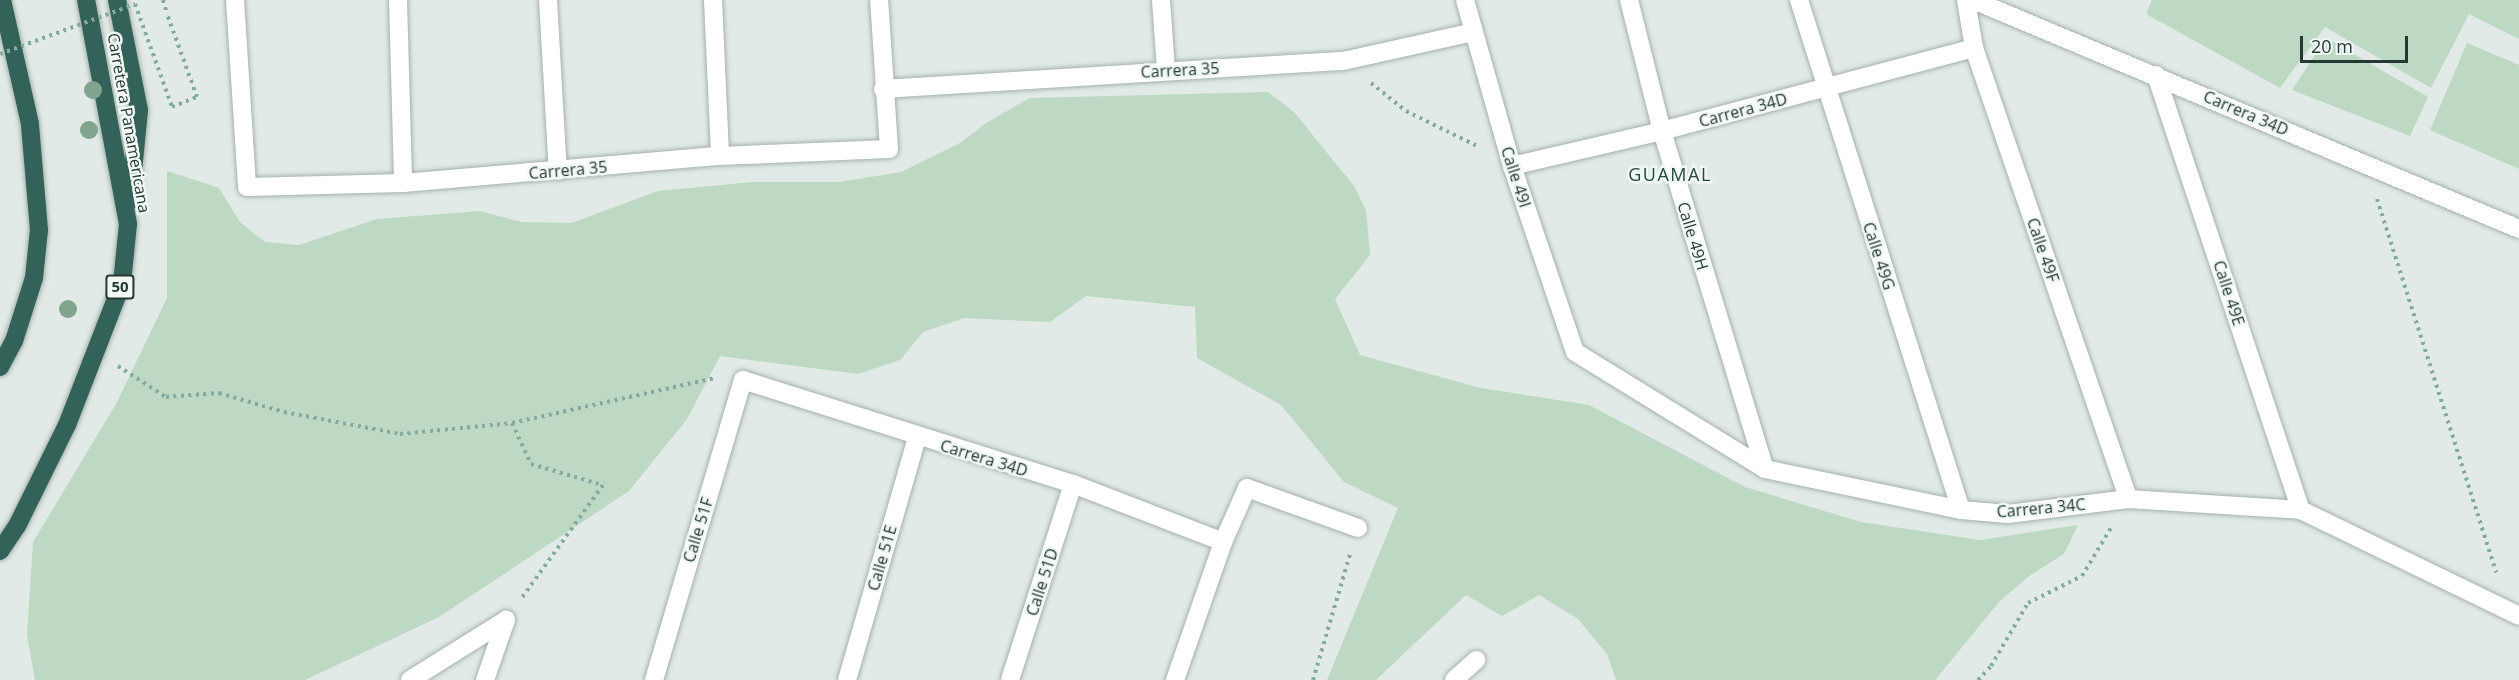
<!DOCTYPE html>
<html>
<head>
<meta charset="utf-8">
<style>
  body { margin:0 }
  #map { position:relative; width:2519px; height:680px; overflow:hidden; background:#e1eae6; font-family:"Open Sans",sans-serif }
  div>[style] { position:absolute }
  .green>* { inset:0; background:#bdd9c4 }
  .path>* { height:4px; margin-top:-2px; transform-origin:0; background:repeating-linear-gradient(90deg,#85aa9f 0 3px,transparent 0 7.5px) }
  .roads { filter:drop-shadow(0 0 2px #a5b1ad) drop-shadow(0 0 2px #a5b1ad) }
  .street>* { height:18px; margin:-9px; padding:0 9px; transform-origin:9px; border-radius:9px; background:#fff }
  .secondary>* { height:18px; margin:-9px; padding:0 9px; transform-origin:9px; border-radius:9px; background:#fff }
  .highway>* { height:18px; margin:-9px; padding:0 9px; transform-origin:9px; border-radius:9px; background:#336258 }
  .path-bridge>* { height:4px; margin-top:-2px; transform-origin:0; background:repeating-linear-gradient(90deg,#85aa9f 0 3px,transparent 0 7.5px) }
  .trees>* { width:18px; height:18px; margin:-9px; border-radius:50%; background:#81a48f }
  span { translate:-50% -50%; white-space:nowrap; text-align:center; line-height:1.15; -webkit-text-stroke:5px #f1f7f4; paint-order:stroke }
  .shield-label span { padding:2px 4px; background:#f1f7f4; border:2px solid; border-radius:4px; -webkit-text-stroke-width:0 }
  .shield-label { font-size:15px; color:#243933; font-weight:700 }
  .street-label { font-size:16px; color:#243933 }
  .neighbourhood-label { font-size:18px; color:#22483f; letter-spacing:1.5px }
  .scale { position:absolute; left:2300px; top:36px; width:108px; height:27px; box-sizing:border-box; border:3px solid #243933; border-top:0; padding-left:8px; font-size:18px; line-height:21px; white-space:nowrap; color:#243933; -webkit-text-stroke:4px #f1f7f4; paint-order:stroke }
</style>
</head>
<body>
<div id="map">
  <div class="green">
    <i style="clip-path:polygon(2152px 0,2519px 0,2519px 39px,2469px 14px,2431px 88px,2325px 27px,2280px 88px,2146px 14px)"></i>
    <i style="clip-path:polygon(2326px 38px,2428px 97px,2410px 136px,2292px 90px)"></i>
    <i style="clip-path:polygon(2467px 43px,2519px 65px,2519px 169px,2430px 130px)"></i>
    <i style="clip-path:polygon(1268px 92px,1294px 112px,1354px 186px,1366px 210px,1370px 255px,1335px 299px,1360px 355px,1481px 388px,1589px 405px,1745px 487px,1861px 522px,1980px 540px,2078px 525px,2064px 554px,2029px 576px,2000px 601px,1935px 680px,1616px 680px,1607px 654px,1578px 619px,1539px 595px,1502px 616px,1466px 595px,1376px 680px,1327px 680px,1398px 508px,1344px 482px,1281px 405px,1197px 358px,1195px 307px,1086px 296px,1050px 322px,964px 318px,923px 332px,900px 360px,858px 374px,720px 356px,687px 419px,629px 491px,439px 617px,305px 680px,35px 680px,27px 635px,33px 542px,116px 404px,167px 298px,167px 171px,219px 188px,240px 222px,265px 242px,299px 245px,377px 219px,480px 211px,521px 222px,571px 223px,658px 191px,752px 182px,839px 182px,901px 172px,960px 143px,986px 123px,1030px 98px)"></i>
  </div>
  <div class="path">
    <i style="left:163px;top:0;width:15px;rotate:74deg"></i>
    <i style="left:1371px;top:83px;width:45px;rotate:38.7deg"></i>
    <i style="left:1406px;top:111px;width:79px;rotate:26.2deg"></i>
    <i style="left:2377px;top:199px;width:392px;rotate:72.3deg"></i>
    <i style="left:118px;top:366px;width:57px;rotate:32.9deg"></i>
    <i style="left:166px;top:397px;width:53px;rotate:-4.3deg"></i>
    <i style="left:219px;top:393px;width:68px;rotate:16.3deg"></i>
    <i style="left:284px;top:412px;width:118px;rotate:10.7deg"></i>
    <i style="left:400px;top:434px;width:113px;rotate:-5.6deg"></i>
    <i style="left:512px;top:423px;width:208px;rotate:-12.5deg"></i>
    <i style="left:512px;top:423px;width:45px;rotate:65.1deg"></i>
    <i style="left:531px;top:464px;width:75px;rotate:16.3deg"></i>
    <i style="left:603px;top:485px;width:140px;rotate:125.7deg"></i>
    <i style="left:1313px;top:680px;width:131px;rotate:-73.6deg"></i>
    <i style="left:1978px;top:680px;width:19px;rotate:-47deg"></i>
    <i style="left:1991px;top:666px;width:73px;rotate:-59.6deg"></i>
    <i style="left:2028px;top:603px;width:60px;rotate:-26.6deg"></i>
    <i style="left:2082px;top:576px;width:56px;rotate:-58.9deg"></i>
  </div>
  <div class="roads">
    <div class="street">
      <i style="left:235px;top:0;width:187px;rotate:86.3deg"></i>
      <i style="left:247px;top:187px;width:156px;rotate:-1.5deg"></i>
      <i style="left:403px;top:183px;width:318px;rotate:-4.9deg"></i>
      <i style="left:720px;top:156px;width:169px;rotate:-2.4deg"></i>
      <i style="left:889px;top:149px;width:149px;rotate:-93.8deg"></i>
      <i style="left:398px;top:0;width:183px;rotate:88.4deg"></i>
      <i style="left:548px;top:0;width:171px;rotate:86.7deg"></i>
      <i style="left:713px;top:0;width:156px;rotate:87.4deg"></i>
      <i style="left:1161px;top:0;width:70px;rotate:85.9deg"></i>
      <i style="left:1465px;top:0;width:173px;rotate:74.2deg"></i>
      <i style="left:1512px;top:166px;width:196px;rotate:71.3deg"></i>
      <i style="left:1575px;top:352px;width:223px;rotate:31.6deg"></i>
      <i style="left:1765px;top:469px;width:200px;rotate:11.8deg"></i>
      <i style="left:1961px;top:510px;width:47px;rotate:4.9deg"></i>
      <i style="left:2008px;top:514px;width:121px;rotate:-7.1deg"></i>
      <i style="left:2128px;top:499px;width:173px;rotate:3.6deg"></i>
      <i style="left:2301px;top:510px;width:242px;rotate:25.9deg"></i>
      <i style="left:1629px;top:0;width:135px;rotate:75.9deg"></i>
      <i style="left:1662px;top:131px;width:353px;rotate:73.1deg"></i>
      <i style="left:1799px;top:0;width:535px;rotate:72.38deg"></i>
      <i style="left:1966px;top:0;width:49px;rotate:80.5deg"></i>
      <i style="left:1974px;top:48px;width:477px;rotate:71.1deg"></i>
      <i style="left:2156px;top:75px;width:459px;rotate:71.6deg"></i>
      <i style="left:883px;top:89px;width:461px;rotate:-3.5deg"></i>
      <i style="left:1343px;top:61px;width:134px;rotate:-12.5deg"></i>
      <i style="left:1512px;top:166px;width:154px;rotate:-13.1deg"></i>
      <i style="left:1662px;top:131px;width:323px;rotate:-14.9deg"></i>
      <i style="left:410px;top:680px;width:113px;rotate:-32deg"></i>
      <i style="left:485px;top:680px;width:64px;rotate:-70.7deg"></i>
      <i style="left:654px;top:680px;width:313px;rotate:-73.5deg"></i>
      <i style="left:743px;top:380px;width:346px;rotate:17.5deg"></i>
      <i style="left:1073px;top:484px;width:161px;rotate:21.1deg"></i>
      <i style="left:847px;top:680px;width:253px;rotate:-73.9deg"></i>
      <i style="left:1010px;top:680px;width:206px;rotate:-72.2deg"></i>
      <i style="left:1175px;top:680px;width:146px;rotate:-70.8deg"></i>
      <i style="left:1223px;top:542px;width:59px;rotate:-66deg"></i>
      <i style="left:1247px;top:488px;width:118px;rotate:19.8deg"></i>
      <i style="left:1454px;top:680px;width:30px;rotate:-42deg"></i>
    </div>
    <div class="secondary">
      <i style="left:1973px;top:0;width:592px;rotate:22.75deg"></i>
    </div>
    <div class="highway">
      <i style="left:117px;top:0;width:112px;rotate:78.7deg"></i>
      <i style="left:139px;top:110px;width:91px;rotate:95.6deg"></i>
      <i style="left:0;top:367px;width:30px;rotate:-62deg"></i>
      <i style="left:14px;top:341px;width:66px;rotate:-72.4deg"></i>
      <i style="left:34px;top:278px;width:48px;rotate:-84.1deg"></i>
      <i style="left:39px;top:230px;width:106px;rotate:-94.9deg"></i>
      <i style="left:30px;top:124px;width:127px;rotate:-102.7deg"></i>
      <i style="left:0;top:551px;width:32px;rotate:-56deg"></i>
      <i style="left:18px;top:524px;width:110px;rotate:-63.7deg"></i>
      <i style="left:67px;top:425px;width:152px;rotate:-68.8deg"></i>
      <i style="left:122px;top:283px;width:59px;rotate:-84.2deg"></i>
      <i style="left:128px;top:224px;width:228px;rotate:-100.6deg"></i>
    </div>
  </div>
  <div class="path-bridge">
    <i style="left:0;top:54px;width:144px;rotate:-20.3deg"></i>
    <i style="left:135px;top:4px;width:109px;rotate:70.2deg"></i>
    <i style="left:172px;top:107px;width:27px;rotate:-22deg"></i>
    <i style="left:197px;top:97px;width:88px;rotate:-109.9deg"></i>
  </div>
  <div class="trees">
    <i style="left:93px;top:90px"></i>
    <i style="left:89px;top:130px"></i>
    <i style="left:68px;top:309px"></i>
  </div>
  <div class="shield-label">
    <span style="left:120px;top:287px">50</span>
  </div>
  <div class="street-label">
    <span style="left:1180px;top:70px;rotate:-3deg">Carrera 35</span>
    <span style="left:1743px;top:110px;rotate:-15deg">Carrera 34D</span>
    <span style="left:2246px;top:113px;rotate:23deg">Carrera 34D</span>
    <span style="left:129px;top:123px;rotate:80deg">Carretera Panamericana</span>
    <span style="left:568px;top:170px;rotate:-5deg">Carrera 35</span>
    <span style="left:1516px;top:177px;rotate:72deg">Calle 49I</span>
    <span style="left:1693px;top:236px;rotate:73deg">Calle 49H</span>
    <span style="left:2043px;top:250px;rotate:71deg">Calle 49F</span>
    <span style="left:1879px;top:256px;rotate:72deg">Calle 49G</span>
    <span style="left:2229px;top:293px;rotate:72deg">Calle 49E</span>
    <span style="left:984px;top:458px;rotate:17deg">Carrera 34D</span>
    <span style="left:2041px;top:508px;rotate:-5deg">Carrera 34C</span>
    <span style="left:698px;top:530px;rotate:-73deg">Calle 51F</span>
    <span style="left:882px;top:558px;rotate:-74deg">Calle 51E</span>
    <span style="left:1042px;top:582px;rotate:-72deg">Calle 51D</span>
  </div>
  <div class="neighbourhood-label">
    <span style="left:1670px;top:174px">GUAMAL</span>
  </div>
  <div class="scale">20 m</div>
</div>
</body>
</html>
